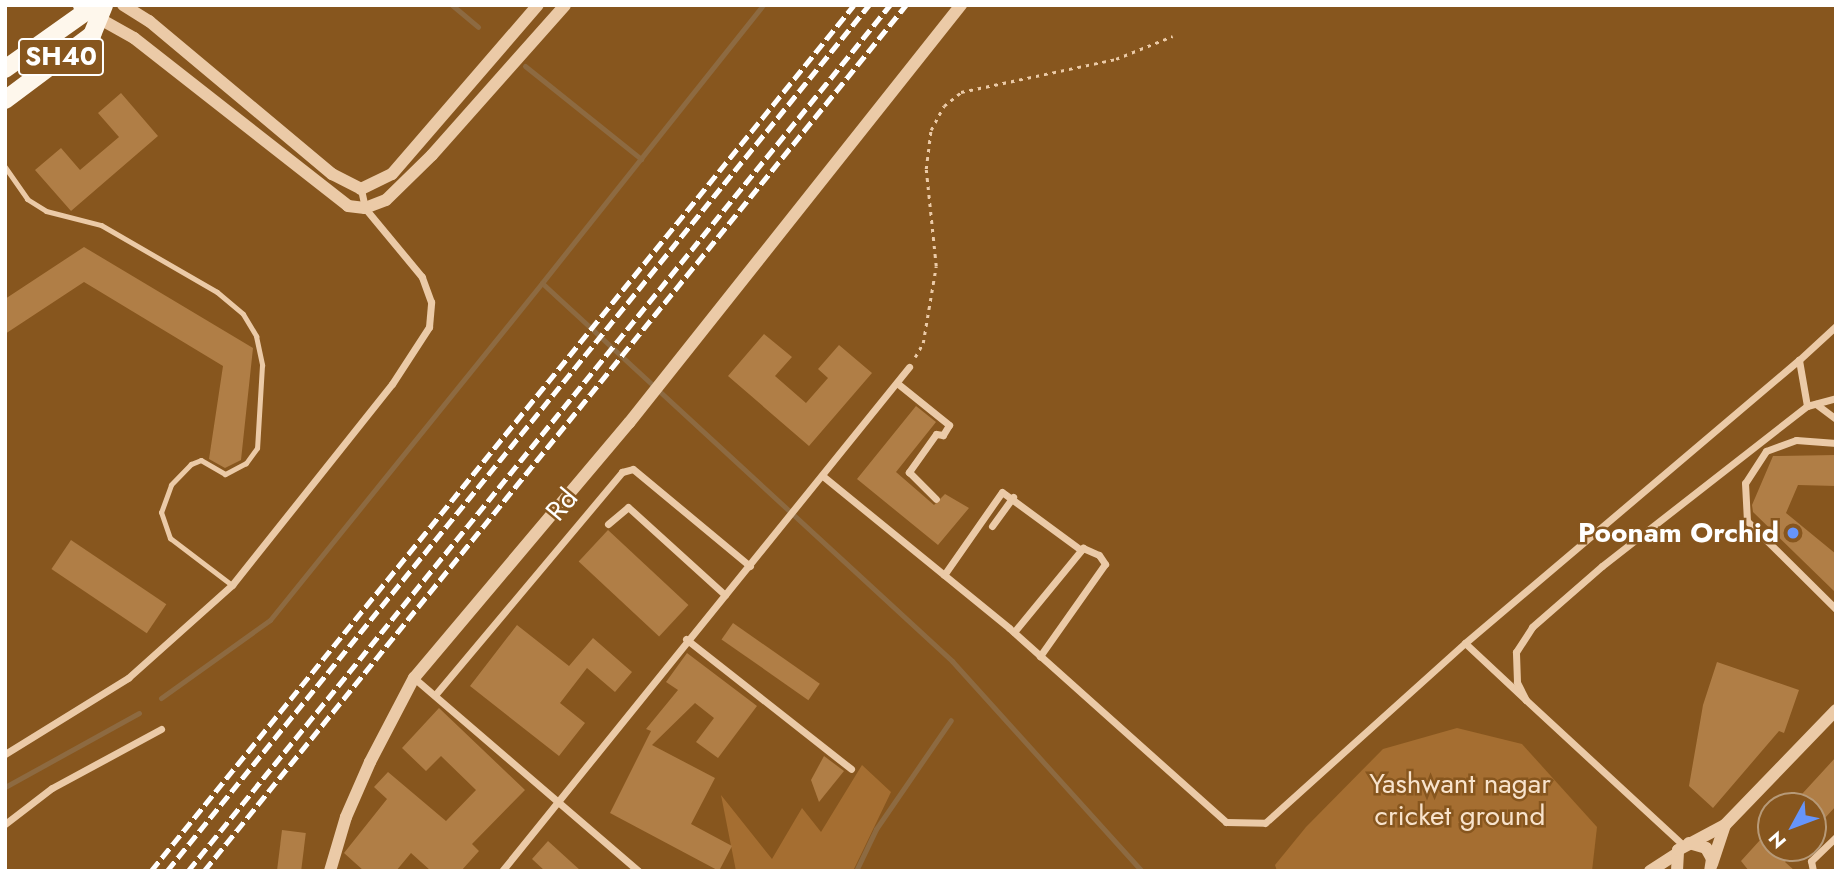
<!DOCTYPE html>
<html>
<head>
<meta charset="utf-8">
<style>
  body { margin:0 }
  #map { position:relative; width:1841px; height:876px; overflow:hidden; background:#87561e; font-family:Jost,sans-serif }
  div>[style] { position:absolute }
  .green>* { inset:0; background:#a56e31 }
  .stream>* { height:5px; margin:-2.5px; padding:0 2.5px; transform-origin:2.5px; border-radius:2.5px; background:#8d6a41 }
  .building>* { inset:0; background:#b07e46; transform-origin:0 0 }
  .path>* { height:2.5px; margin-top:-1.25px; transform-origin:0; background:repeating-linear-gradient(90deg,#ebcaa7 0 3.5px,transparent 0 8.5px) }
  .service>* { height:5px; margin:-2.5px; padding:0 2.5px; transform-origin:2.5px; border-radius:2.5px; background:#ebcaa7 }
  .minor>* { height:7px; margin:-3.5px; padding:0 3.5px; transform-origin:3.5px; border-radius:3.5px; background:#ebcaa7 }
  .tertiary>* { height:12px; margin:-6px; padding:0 6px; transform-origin:6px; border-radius:6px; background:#ebcaa7 }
  .primary>* { height:18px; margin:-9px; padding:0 9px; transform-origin:9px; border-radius:9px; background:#fef7ec }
  .rail>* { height:5px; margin-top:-2.5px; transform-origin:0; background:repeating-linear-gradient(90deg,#fff 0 12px,transparent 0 17px) }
  .dots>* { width:19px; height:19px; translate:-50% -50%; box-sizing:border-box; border:4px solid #87561e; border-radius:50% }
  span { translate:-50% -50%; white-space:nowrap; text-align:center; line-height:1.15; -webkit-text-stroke:5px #87561e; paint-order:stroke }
  .shield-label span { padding:2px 5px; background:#87561e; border:2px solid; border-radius:5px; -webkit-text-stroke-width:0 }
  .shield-label { font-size:26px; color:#fff; font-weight:700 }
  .street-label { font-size:28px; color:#fff }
  .poi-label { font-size:28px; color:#fff; font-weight:700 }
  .right { translate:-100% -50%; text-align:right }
  .park-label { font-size:28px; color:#f8e3cc }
  .frame { position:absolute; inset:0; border:7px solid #fff; pointer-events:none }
  .north { position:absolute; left:1757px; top:792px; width:70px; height:70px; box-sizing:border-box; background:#87561e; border:2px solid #b79a78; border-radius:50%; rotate:229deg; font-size:19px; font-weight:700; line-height:28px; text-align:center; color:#fff }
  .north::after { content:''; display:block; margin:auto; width:24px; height:32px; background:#6695fa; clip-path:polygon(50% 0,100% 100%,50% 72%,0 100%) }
</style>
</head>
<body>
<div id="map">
  <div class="green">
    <i style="clip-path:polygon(1457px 728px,1522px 744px,1597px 827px,1592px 871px,1277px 871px,1275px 865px,1306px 827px,1383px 749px)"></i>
    <i style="clip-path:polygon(862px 765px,891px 792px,853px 871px,736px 871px,721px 795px,772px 859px,802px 808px,821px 832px)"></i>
  </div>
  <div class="stream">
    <i style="left:452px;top:5px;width:34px;rotate:40deg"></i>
    <i style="left:763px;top:5px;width:355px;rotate:128.5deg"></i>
    <i style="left:542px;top:283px;width:558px;rotate:42.67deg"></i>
    <i style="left:952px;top:661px;width:283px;rotate:47.9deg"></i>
    <i style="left:525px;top:66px;width:149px;rotate:38.7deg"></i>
    <i style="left:161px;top:698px;width:134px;rotate:-35.6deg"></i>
    <i style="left:270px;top:620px;width:433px;rotate:-51.1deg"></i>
    <i style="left:5px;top:787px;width:153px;rotate:-28.9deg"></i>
    <i style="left:856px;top:871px;width:47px;rotate:-64.5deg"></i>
    <i style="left:876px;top:829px;width:132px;rotate:-55.5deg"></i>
  </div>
  <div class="building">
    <i style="clip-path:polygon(121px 93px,158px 136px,71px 211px,35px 170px,61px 148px,80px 170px,119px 137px,98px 113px)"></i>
    <i style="clip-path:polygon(84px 247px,253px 348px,241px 460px,225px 468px,209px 459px,223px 366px,84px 282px,5px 334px,5px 299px)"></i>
    <i style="clip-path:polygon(764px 334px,792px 357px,775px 376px,806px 403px,828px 378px,818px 369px,839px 345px,872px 373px,809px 446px,728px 376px)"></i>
    <i style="clip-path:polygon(916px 406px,936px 422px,896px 472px,934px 505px,945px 494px,969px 508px,938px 545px,857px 479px)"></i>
    <i style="clip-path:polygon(1836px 455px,1836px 486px,1798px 485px,1786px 513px,1836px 554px,1836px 593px,1753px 512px,1752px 505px,1773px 456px)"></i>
    <i style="left:608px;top:530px;width:110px;height:43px;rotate:43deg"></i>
    <i style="left:71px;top:540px;width:115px;height:35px;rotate:34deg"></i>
    <i style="left:733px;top:623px;width:106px;height:20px;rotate:35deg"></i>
    <i style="clip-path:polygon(517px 625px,569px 666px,593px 638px,632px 672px,615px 692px,587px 668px,560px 703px,585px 723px,559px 756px,470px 686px)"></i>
    <i style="clip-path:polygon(687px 653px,757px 706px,718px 758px,696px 742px,714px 718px,695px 703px,652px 745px,715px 778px,691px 824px,732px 846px,719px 871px,610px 813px,651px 731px,646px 729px,678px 690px,666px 682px)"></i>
    <i style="clip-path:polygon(1717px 662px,1799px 690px,1784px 733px,1779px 731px,1713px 808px,1689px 786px,1703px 705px)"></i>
    <i style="clip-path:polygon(439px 708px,525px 790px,472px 844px,479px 851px,461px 871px,431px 871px,411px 853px,396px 871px,364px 871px,344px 853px,387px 799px,374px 787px,388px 772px,446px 821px,476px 790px,441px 756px,426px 771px,402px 748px)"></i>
    <i style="clip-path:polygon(824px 756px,844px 771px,819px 802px,811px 780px)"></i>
    <i style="clip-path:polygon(1836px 757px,1836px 806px,1813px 831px,1813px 806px,1791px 806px)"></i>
    <i style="clip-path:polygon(1771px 828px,1771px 848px,1798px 848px,1785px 862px,1795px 871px,1749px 871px,1741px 861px)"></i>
    <i style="left:282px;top:830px;width:24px;height:41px;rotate:7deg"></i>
    <i style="clip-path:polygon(548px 841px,581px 871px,545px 871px,532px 859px)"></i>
  </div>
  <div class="path">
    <i style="left:915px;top:357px;width:16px;rotate:-60deg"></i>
    <i style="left:923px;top:343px;width:78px;rotate:-80.4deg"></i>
    <i style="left:936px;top:266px;width:98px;rotate:-95.9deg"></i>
    <i style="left:926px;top:169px;width:39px;rotate:-83deg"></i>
    <i style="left:931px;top:130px;width:27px;rotate:-62deg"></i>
    <i style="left:944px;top:106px;width:22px;rotate:-39deg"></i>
    <i style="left:961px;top:92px;width:158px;rotate:-12deg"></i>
    <i style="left:1116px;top:59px;width:61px;rotate:-22deg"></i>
  </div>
  <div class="service">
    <i style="left:5px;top:167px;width:39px;rotate:55deg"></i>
    <i style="left:27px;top:199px;width:22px;rotate:32deg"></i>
    <i style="left:46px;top:211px;width:57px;rotate:14.3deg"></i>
    <i style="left:101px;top:225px;width:134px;rotate:30deg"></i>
    <i style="left:217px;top:292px;width:34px;rotate:40deg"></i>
    <i style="left:243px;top:314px;width:26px;rotate:59deg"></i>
    <i style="left:256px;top:336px;width:30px;rotate:78deg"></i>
    <i style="left:262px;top:365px;width:83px;rotate:93.4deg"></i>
    <i style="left:257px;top:448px;width:19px;rotate:126deg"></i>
    <i style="left:246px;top:463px;width:24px;rotate:152deg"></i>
    <i style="left:225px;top:474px;width:28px;rotate:-150deg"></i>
    <i style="left:201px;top:460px;width:11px;rotate:158deg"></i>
    <i style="left:191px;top:464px;width:29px;rotate:134deg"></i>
    <i style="left:171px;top:485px;width:29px;rotate:110deg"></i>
    <i style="left:161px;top:512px;width:28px;rotate:71deg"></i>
    <i style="left:170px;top:538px;width:78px;rotate:37.2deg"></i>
  </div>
  <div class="minor">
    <i style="left:897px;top:383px;width:67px;rotate:38.9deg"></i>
    <i style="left:949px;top:425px;width:12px;rotate:121deg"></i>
    <i style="left:943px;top:435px;width:7px;rotate:-172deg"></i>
    <i style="left:936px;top:434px;width:47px;rotate:125.4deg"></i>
    <i style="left:909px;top:472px;width:38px;rotate:45deg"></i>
    <i style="left:1816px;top:404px;width:25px;rotate:37deg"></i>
    <i style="left:1807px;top:406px;width:47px;rotate:-99.9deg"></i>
    <i style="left:1799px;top:360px;width:50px;rotate:-42.6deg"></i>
    <i style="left:1836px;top:443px;width:40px;rotate:-175.7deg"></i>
    <i style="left:1796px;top:440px;width:32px;rotate:160deg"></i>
    <i style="left:1766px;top:451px;width:38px;rotate:123deg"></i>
    <i style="left:1745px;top:483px;width:38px;rotate:87deg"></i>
    <i style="left:1747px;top:521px;width:125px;rotate:44.7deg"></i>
    <i style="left:824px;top:477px;width:239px;rotate:39.2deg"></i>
    <i style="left:1009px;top:628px;width:291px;rotate:41.8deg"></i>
    <i style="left:1226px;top:822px;width:39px;rotate:1deg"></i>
    <i style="left:1265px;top:823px;width:269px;rotate:-42deg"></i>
    <i style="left:1465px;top:643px;width:83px;rotate:43.1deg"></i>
    <i style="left:608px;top:524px;width:26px;rotate:-40deg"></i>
    <i style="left:628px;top:507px;width:131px;rotate:42.2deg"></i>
    <i style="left:992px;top:526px;width:36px;rotate:-54deg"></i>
    <i style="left:944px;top:575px;width:101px;rotate:-55.1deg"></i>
    <i style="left:1002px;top:492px;width:98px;rotate:36.3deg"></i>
    <i style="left:1014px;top:632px;width:109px;rotate:-50.6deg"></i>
    <i style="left:1083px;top:548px;width:17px;rotate:24deg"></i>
    <i style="left:1099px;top:555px;width:11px;rotate:56deg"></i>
    <i style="left:1105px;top:564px;width:113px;rotate:125.2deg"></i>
    <i style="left:686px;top:639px;width:210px;rotate:38.2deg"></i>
    <i style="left:1465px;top:643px;width:438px;rotate:-40.3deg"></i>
    <i style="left:414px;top:678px;width:296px;rotate:40.7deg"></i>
    <i style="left:435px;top:695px;width:291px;rotate:-50deg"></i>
    <i style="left:622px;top:472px;width:11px;rotate:-15deg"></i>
    <i style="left:633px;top:469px;width:152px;rotate:39.7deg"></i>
    <i style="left:5px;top:754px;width:145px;rotate:-31.7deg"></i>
    <i style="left:128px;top:678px;width:140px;rotate:-41.8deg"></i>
    <i style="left:232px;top:585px;width:257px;rotate:-51.5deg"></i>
    <i style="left:392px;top:384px;width:68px;rotate:-57deg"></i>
    <i style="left:429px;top:327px;width:25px;rotate:-85deg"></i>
    <i style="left:431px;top:302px;width:27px;rotate:-110deg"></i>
    <i style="left:422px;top:277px;width:89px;rotate:-129.6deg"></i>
    <i style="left:365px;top:208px;width:19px;rotate:-102deg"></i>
    <i style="left:5px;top:824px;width:59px;rotate:-37.5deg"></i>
    <i style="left:52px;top:788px;width:124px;rotate:-28.4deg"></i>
    <i style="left:1683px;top:845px;width:214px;rotate:-137.3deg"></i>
    <i style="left:1526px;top:700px;width:20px;rotate:-117deg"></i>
    <i style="left:1517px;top:682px;width:30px;rotate:-92deg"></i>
    <i style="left:1516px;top:652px;width:30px;rotate:-57deg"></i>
    <i style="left:1532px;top:627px;width:93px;rotate:-41.1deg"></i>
    <i style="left:1602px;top:566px;width:260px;rotate:-38deg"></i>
    <i style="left:1807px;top:406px;width:30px;rotate:-15deg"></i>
    <i style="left:502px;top:871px;width:648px;rotate:-51.08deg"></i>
    <i style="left:1813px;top:871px;width:10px;rotate:-101deg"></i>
    <i style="left:1811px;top:861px;width:35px;rotate:-44deg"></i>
  </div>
  <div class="tertiary">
    <i style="left:123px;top:5px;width:31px;rotate:32deg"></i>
    <i style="left:149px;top:21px;width:239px;rotate:39.9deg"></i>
    <i style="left:332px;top:174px;width:33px;rotate:27deg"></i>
    <i style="left:361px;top:189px;width:34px;rotate:-26deg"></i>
    <i style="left:392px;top:174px;width:223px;rotate:-49.2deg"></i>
    <i style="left:93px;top:15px;width:47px;rotate:29.3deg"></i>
    <i style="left:134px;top:38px;width:272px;rotate:38.1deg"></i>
    <i style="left:348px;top:206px;width:17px;rotate:7deg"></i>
    <i style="left:365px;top:208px;width:22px;rotate:-21deg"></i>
    <i style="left:386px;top:200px;width:64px;rotate:-44.4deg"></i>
    <i style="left:432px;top:155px;width:200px;rotate:-48.4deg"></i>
    <i style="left:1689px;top:843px;width:18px;rotate:16deg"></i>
    <i style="left:1706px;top:848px;width:13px;rotate:61deg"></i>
    <i style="left:1712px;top:859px;width:12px;rotate:99deg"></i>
    <i style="left:1712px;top:864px;width:41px;rotate:-71.6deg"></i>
    <i style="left:330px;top:871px;width:56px;rotate:-73.5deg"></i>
    <i style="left:346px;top:817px;width:60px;rotate:-66.4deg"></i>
    <i style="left:370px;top:762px;width:95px;rotate:-62.4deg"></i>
    <i style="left:414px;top:678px;width:334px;rotate:-49.9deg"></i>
    <i style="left:629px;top:423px;width:534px;rotate:-51.54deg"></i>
    <i style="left:1650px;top:871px;width:30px;rotate:-33deg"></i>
    <i style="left:1677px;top:871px;width:21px;rotate:-87deg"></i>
    <i style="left:1678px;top:850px;width:53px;rotate:-28deg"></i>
    <i style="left:1725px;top:825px;width:160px;rotate:-46deg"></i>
  </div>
  <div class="primary">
    <i style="left:5px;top:69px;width:100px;rotate:-35.3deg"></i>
    <i style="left:87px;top:11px;width:8px;rotate:-130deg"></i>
    <i style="left:5px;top:100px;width:109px;rotate:-36.8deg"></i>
    <i style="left:92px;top:35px;width:32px;rotate:-68deg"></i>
  </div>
  <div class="rail">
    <i style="left:151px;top:871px;width:1115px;rotate:-50.93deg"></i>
    <i style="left:167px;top:871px;width:1115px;rotate:-50.97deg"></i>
    <i style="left:188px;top:871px;width:1115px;rotate:-50.97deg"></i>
    <i style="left:204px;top:871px;width:1115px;rotate:-50.97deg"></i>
  </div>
  <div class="dots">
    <i style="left:1793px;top:533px;background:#6695fa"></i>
  </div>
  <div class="shield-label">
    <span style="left:61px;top:57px">SH40</span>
  </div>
  <div class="street-label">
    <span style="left:562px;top:505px;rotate:-50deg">Rd</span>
  </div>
  <div class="poi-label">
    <span class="right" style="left:1779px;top:533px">Poonam Orchid</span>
  </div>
  <div class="park-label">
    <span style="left:1460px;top:800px">Yashwant nagar<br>cricket ground</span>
  </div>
  <div class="frame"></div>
  <div class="north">N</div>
</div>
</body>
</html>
